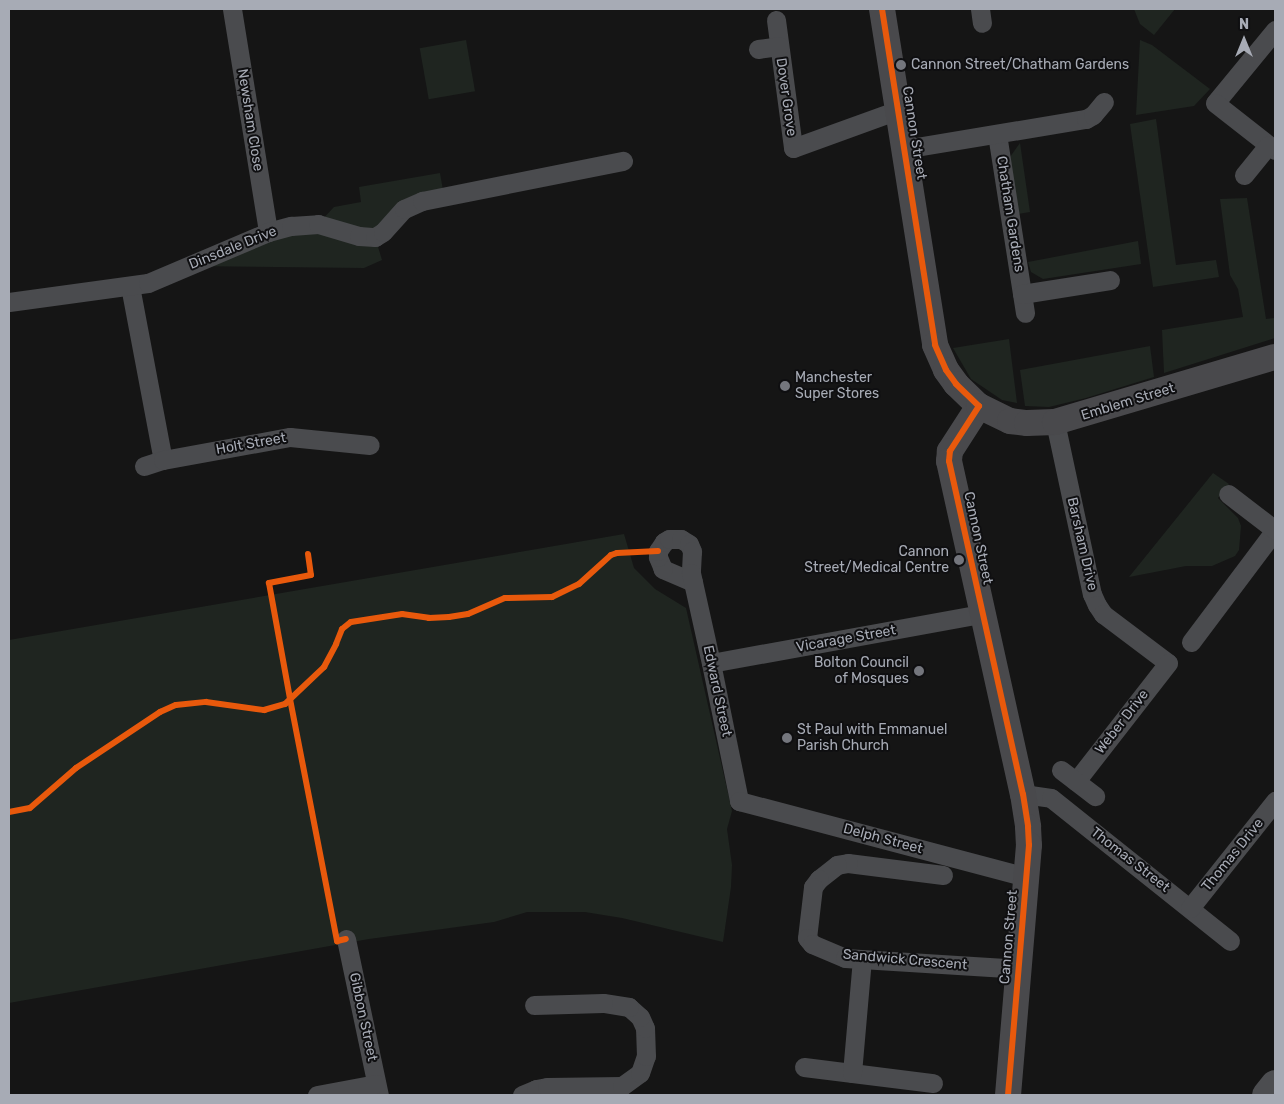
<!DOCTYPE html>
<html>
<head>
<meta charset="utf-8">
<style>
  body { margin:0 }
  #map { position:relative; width:1284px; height:1104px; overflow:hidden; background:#151515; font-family:Rubik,sans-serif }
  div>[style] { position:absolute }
  .green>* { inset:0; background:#1f2520; transform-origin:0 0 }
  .street>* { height:19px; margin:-9.5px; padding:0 9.5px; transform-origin:9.5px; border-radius:9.5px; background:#4a4b4e }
  .secondary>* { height:26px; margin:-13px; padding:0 13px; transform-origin:13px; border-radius:13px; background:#49494c }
  .primary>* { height:28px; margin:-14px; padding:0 14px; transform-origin:14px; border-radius:14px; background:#4c4d50 }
  .cycleway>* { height:6px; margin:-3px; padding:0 3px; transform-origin:3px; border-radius:3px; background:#e8590c }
  .dots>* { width:14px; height:14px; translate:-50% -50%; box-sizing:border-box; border:2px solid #0f0f11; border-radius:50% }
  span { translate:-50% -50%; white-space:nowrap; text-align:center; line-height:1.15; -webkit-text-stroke:4px #0f0f11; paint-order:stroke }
  .poi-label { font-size:14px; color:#a7abb5 }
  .left { translate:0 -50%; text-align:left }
  .right { translate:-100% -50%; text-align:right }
  .street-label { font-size:14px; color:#a7abb5 }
  .frame { position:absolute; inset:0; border:10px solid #a7abb5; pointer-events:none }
  .north { position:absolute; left:1219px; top:15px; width:50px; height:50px; -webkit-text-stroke:4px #0f0f11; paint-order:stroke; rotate:0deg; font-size:14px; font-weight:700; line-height:20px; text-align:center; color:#a7abb5 }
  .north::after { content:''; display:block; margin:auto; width:18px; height:22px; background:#a7abb5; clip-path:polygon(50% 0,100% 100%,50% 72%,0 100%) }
</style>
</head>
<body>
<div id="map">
  <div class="green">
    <i style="clip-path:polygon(1134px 9px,1175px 9px,1154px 35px,1140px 24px)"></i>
    <i style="left:466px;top:40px;width:52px;height:47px;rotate:80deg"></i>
    <i style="clip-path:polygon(1140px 40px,1152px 45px,1210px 89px,1194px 106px,1136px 115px)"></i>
    <i style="clip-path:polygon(1156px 119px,1176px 265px,1216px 260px,1219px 277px,1153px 287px,1130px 124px)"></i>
    <i style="clip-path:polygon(1020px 143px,1030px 212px,1018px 214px,1010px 157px)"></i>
    <i style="clip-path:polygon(440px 173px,444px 196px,375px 237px,382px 260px,364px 268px,187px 266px,318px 224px,334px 207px,361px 202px,359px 187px)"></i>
    <i style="clip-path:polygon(1247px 198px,1266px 319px,1275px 318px,1275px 338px,1164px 373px,1162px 330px,1243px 317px,1238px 289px,1230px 275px,1220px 199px)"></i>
    <i style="clip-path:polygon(1138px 241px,1141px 264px,1043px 279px,1031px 272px,1028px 262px)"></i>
    <i style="clip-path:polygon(1009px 339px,1017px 403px,1002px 400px,971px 379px,953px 348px)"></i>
    <i style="clip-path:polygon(1150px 346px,1154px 377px,1086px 398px,1049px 407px,1025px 406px,1020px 370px)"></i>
    <i style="clip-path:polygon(1213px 473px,1229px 484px,1218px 498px,1238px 518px,1241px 526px,1239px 550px,1235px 556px,1212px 566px,1186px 566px,1129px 577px)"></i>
    <i style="clip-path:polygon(624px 534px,634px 568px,655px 589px,686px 608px,732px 811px,727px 829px,732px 865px,731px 887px,723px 942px,622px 918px,585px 912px,527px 912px,494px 922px,369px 939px,9px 1003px,9px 640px)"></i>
  </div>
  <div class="street">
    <i style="left:232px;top:9px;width:226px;rotate:80.8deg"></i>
    <i style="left:980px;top:9px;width:14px;rotate:82deg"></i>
    <i style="left:776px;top:20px;width:129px;rotate:82.4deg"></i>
    <i style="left:793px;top:148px;width:112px;rotate:-19.9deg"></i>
    <i style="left:1275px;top:30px;width:94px;rotate:129.4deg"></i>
    <i style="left:1215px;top:103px;width:76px;rotate:38.1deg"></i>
    <i style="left:758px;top:49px;width:21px;rotate:-8deg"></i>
    <i style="left:997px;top:134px;width:181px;rotate:81.1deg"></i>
    <i style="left:904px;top:149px;width:184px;rotate:-9.4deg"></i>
    <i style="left:1086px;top:119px;width:8px;rotate:-30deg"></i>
    <i style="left:1093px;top:115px;width:17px;rotate:-50deg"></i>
    <i style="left:1244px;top:175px;width:38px;rotate:-51deg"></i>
    <i style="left:130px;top:286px;width:177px;rotate:79.3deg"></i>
    <i style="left:1022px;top:294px;width:89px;rotate:-9deg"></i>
    <i style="left:9px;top:302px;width:140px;rotate:-7.8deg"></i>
    <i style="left:148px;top:283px;width:130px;rotate:-23deg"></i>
    <i style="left:268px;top:232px;width:24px;rotate:-15deg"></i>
    <i style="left:291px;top:226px;width:27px;rotate:-4deg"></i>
    <i style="left:318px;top:224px;width:43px;rotate:16.3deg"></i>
    <i style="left:359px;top:236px;width:16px;rotate:4deg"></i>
    <i style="left:375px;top:237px;width:9px;rotate:-32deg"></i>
    <i style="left:383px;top:232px;width:31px;rotate:-48deg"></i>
    <i style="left:404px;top:209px;width:20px;rotate:-24deg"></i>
    <i style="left:422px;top:201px;width:205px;rotate:-11.3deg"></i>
    <i style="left:1055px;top:422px;width:176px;rotate:77.9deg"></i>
    <i style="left:1092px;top:594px;width:12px;rotate:66deg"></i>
    <i style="left:1097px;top:605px;width:11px;rotate:56deg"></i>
    <i style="left:1103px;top:614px;width:81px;rotate:37deg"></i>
    <i style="left:1168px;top:663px;width:150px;rotate:127.9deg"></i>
    <i style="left:144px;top:466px;width:20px;rotate:-18deg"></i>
    <i style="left:163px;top:460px;width:129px;rotate:-10.3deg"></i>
    <i style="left:290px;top:437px;width:80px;rotate:5.7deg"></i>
    <i style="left:693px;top:582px;width:33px;rotate:-157deg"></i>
    <i style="left:663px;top:569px;width:13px;rotate:-113deg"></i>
    <i style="left:658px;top:557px;width:6px;rotate:-90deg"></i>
    <i style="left:658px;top:551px;width:11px;rotate:-56deg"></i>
    <i style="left:664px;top:542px;width:6px;rotate:-31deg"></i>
    <i style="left:669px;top:539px;width:12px"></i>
    <i style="left:681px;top:539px;width:9px;rotate:32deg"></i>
    <i style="left:689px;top:544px;width:8px;rotate:67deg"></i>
    <i style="left:692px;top:551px;width:22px;rotate:93deg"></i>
    <i style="left:691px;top:573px;width:92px;rotate:77.5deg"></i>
    <i style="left:711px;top:663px;width:141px;rotate:78.5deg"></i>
    <i style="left:739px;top:801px;width:297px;rotate:14.8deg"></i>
    <i style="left:1191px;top:642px;width:140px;rotate:-53.1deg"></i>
    <i style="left:1275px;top:530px;width:59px;rotate:-142.5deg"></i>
    <i style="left:711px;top:663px;width:274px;rotate:-10.3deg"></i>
    <i style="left:1061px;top:770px;width:43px;rotate:37.4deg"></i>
    <i style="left:1023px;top:794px;width:28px;rotate:8deg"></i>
    <i style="left:1051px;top:798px;width:229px;rotate:38.6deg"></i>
    <i style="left:943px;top:875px;width:96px;rotate:-172.8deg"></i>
    <i style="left:848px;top:863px;width:11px;rotate:170deg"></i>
    <i style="left:837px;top:865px;width:23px;rotate:142deg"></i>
    <i style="left:819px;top:879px;width:10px;rotate:127deg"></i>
    <i style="left:813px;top:887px;width:51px;rotate:96.7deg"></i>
    <i style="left:807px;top:938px;width:8px;rotate:50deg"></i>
    <i style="left:812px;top:944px;width:36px;rotate:23deg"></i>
    <i style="left:845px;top:958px;width:174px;rotate:3.6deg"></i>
    <i style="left:1190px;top:908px;width:137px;rotate:-51.5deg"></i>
    <i style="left:346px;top:939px;width:159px;rotate:78.1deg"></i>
    <i style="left:804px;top:1067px;width:130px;rotate:7.1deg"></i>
    <i style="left:852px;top:1073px;width:114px;rotate:-85deg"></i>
    <i style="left:317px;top:1095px;width:60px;rotate:-10.6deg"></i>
    <i style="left:522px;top:1095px;width:15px;rotate:-23deg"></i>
    <i style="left:536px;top:1089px;width:11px;rotate:-10deg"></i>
    <i style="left:547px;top:1087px;width:75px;rotate:-0.8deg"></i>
    <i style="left:622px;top:1086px;width:22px;rotate:-36deg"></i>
    <i style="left:640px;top:1073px;width:18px;rotate:-71deg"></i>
    <i style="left:646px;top:1056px;width:28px;rotate:-92deg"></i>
    <i style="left:645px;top:1028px;width:12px;rotate:-114deg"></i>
    <i style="left:640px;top:1017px;width:15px;rotate:-138deg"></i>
    <i style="left:629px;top:1007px;width:26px;rotate:-171deg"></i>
    <i style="left:603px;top:1003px;width:69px;rotate:178.3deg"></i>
  </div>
  <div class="secondary">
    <i style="left:882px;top:9px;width:340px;rotate:81deg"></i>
    <i style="left:935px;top:345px;width:27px;rotate:66deg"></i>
    <i style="left:946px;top:370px;width:17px;rotate:54deg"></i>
    <i style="left:956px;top:384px;width:32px;rotate:44deg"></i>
    <i style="left:979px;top:406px;width:54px;rotate:122.8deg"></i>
    <i style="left:950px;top:451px;width:10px;rotate:96deg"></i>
    <i style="left:949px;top:461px;width:341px;rotate:77.5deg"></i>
    <i style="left:1023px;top:794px;width:33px;rotate:81deg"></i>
    <i style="left:1028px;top:827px;width:18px;rotate:87deg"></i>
    <i style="left:1029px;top:845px;width:251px;rotate:94.8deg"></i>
    <i style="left:979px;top:406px;width:34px;rotate:26deg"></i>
    <i style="left:1010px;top:421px;width:17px;rotate:7deg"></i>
    <i style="left:1027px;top:423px;width:28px;rotate:-2deg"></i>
    <i style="left:1055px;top:422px;width:229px;rotate:-16.5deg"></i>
  </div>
  <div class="primary">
    <i style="left:1266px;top:1095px;width:14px;rotate:-51deg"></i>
  </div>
  <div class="cycleway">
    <i style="left:882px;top:9px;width:340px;rotate:81deg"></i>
    <i style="left:935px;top:345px;width:27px;rotate:66deg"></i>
    <i style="left:946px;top:370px;width:17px;rotate:54deg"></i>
    <i style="left:956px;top:384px;width:32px;rotate:44deg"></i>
    <i style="left:979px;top:406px;width:54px;rotate:122.8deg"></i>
    <i style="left:950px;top:451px;width:10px;rotate:96deg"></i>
    <i style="left:949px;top:461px;width:341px;rotate:77.5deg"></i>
    <i style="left:1023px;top:794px;width:33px;rotate:81deg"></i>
    <i style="left:1028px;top:827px;width:18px;rotate:87deg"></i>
    <i style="left:1029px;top:845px;width:251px;rotate:94.8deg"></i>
    <i style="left:308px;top:554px;width:21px;rotate:82deg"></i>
    <i style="left:311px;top:575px;width:43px;rotate:169.2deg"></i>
    <i style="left:269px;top:583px;width:118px;rotate:79.7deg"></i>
    <i style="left:290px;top:699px;width:247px;rotate:79deg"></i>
    <i style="left:337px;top:941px;width:9px;rotate:-13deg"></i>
    <i style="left:9px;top:812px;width:21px;rotate:-11deg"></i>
    <i style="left:30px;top:808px;width:61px;rotate:-41deg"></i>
    <i style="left:76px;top:768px;width:101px;rotate:-33.7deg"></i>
    <i style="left:160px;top:712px;width:17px;rotate:-24deg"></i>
    <i style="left:176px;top:705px;width:30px;rotate:-6deg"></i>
    <i style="left:206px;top:702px;width:59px;rotate:7.9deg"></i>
    <i style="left:264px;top:710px;width:22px;rotate:-16deg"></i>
    <i style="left:285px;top:704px;width:54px;rotate:-43.5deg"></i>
    <i style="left:324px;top:667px;width:26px;rotate:-62deg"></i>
    <i style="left:336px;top:644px;width:16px;rotate:-68deg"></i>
    <i style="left:342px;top:629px;width:11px;rotate:-38deg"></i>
    <i style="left:351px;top:622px;width:52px;rotate:-8.9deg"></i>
    <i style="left:402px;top:614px;width:27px;rotate:8deg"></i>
    <i style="left:429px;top:618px;width:20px;rotate:-3deg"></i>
    <i style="left:449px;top:617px;width:19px;rotate:-9deg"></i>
    <i style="left:468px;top:614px;width:40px;rotate:-23.4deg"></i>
    <i style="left:505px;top:598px;width:47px;rotate:-1.2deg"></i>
    <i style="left:552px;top:597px;width:30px;rotate:-26deg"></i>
    <i style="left:579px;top:584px;width:43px;rotate:-42.2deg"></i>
    <i style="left:611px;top:555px;width:6px;rotate:-18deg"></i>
    <i style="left:617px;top:553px;width:41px;rotate:-2.8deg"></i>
  </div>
  <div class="dots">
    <i style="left:901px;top:65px;background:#74767d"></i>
    <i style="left:785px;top:386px;background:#74767d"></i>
    <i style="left:959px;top:560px;background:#74767d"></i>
    <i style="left:919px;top:671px;background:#74767d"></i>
    <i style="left:787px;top:738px;background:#74767d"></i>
  </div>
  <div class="poi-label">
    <span class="left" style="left:911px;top:65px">Cannon Street/Chatham Gardens</span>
    <span class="left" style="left:795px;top:386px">Manchester<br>Super Stores</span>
    <span class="right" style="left:949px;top:560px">Cannon<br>Street/Medical Centre</span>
    <span class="right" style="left:909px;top:671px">Bolton Council<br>of Mosques</span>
    <span class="left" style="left:797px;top:738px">St Paul with Emmanuel<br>Parish Church</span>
  </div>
  <div class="street-label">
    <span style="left:786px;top:97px;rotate:82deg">Dover Grove</span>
    <span style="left:250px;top:120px;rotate:81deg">Newsham Close</span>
    <span style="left:914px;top:133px;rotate:81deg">Cannon Street</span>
    <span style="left:1010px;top:214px;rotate:81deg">Chatham Gardens</span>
    <span style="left:233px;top:248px;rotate:-22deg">Dinsdale Drive</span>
    <span style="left:1128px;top:402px;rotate:-17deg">Emblem Street</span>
    <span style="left:251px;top:444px;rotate:-10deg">Holt Street</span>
    <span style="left:978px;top:538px;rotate:78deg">Cannon Street</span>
    <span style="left:1082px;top:544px;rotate:77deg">Barsham Drive</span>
    <span style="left:846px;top:639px;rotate:-10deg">Vicarage Street</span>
    <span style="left:717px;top:691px;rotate:78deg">Edward Street</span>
    <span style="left:1122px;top:722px;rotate:-52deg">Weber Drive</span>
    <span style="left:883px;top:839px;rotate:15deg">Delph Street</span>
    <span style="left:1233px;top:855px;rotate:-51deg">Thomas Drive</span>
    <span style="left:1130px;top:860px;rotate:38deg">Thomas Street</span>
    <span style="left:1009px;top:937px;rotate:-85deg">Cannon Street</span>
    <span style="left:905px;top:960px;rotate:5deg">Sandwick Crescent</span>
    <span style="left:363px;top:1017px;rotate:78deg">Gibbon Street</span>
  </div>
  <div class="frame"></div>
  <div class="north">N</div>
</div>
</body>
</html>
